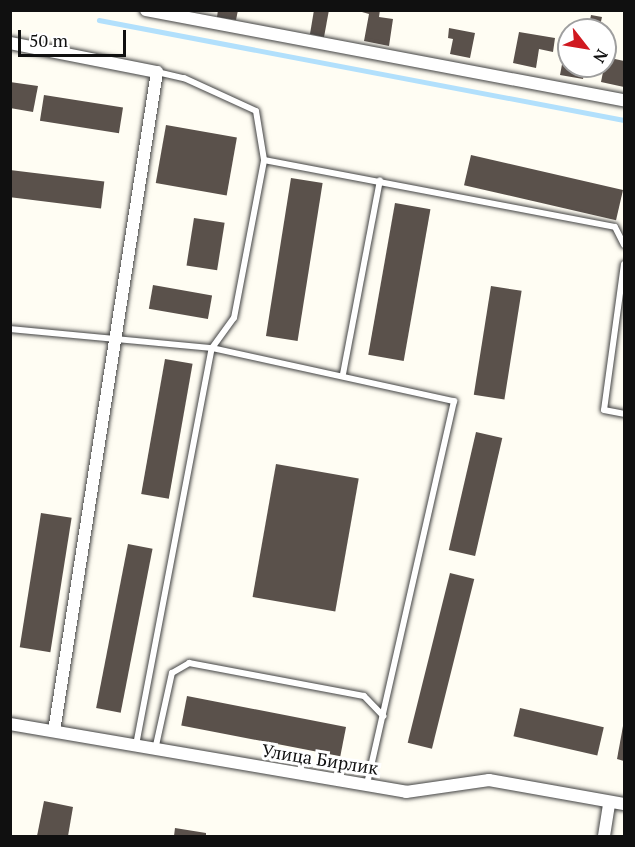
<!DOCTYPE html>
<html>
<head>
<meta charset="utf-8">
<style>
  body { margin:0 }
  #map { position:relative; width:635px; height:847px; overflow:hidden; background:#fffdf3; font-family:"PT Serif",serif }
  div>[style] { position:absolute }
  .stream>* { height:4.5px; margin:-2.25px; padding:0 2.25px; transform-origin:2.25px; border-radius:2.25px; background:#b2e0fc }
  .building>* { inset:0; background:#5a514b; transform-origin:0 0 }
  .roads { filter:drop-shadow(0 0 2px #434343) drop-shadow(0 0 2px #434343) }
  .service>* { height:6px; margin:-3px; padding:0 3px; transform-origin:3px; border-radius:3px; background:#fff }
  .minor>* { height:12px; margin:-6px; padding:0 6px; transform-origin:6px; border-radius:6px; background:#fff }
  span { translate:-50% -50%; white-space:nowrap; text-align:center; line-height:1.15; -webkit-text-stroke:6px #fff; paint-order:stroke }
  .street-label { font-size:18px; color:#101010 }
  .frame { position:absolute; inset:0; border:12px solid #101010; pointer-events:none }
  .north { position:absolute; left:557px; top:18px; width:60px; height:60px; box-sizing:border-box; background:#fff; border:2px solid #9f9f9f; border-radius:50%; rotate:121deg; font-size:16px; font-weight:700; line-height:24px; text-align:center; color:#101010 }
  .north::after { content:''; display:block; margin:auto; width:21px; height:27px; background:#d01920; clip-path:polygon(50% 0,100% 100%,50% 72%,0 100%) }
  .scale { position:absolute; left:18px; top:30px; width:108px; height:27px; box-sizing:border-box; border:3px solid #101010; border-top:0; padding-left:8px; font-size:18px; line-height:21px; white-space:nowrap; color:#101010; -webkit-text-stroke:4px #fff; paint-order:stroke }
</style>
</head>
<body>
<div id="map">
  <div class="stream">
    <i style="left:99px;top:20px;width:534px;rotate:10.78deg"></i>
  </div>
  <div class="building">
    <i style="clip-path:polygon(218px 10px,238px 10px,236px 20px,217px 17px)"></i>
    <i style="clip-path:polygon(314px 10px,329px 10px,324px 37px,310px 34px)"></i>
    <i style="clip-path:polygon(355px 10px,380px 10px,379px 17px,393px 19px,389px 46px,364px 41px,369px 14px)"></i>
    <i style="clip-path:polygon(591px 15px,602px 17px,599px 30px,588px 30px)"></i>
    <i style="clip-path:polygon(449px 28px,475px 33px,470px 58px,450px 54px,453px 39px,448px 38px)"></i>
    <i style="clip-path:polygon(519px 32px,555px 38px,553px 52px,539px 49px,536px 68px,513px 63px)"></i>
    <i style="clip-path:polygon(566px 43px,569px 43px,569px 66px,586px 66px,583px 79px,560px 75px)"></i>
    <i style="clip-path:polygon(606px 57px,624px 61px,624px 87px,601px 82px)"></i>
    <i style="clip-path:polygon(10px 82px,38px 86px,33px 112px,10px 108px)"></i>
    <i style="left:44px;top:95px;width:80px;height:26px;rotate:9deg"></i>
    <i style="left:166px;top:125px;width:72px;height:59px;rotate:10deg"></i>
    <i style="left:471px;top:155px;width:156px;height:31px;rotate:13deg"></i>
    <i style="left:10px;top:170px;width:95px;height:27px;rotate:7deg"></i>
    <i style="left:291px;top:178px;width:32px;height:160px;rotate:9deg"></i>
    <i style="left:395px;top:203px;width:36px;height:154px;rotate:10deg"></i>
    <i style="left:194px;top:218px;width:31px;height:48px;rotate:9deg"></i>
    <i style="left:153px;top:285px;width:60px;height:24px;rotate:10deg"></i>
    <i style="left:491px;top:286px;width:31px;height:110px;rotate:9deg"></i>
    <i style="left:165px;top:359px;width:28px;height:137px;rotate:10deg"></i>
    <i style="left:476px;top:432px;width:27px;height:121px;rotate:13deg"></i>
    <i style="left:276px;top:464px;width:84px;height:135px;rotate:10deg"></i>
    <i style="left:41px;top:513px;width:31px;height:136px;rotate:9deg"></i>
    <i style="left:128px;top:544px;width:25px;height:167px;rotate:11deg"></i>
    <i style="left:450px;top:573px;width:25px;height:175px;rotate:14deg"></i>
    <i style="left:187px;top:696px;width:162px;height:30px;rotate:11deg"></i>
    <i style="left:520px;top:708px;width:86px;height:29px;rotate:13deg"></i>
    <i style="clip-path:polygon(623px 726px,624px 726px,624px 761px,617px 759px)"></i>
    <i style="clip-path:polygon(44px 801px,73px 807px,68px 836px,37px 836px)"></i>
    <i style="clip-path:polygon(175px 828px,206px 833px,206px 836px,174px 836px)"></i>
  </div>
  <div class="roads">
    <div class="service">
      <i style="left:157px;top:72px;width:28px;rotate:13deg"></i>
      <i style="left:184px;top:78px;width:79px;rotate:24.6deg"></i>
      <i style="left:256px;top:111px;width:50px;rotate:80.7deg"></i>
      <i style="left:264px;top:160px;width:357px;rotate:10.8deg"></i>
      <i style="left:615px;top:227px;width:20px;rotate:63deg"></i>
      <i style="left:624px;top:264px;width:147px;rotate:97.8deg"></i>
      <i style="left:604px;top:410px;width:20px;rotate:11deg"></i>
      <i style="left:10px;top:329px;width:203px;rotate:5.4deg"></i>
      <i style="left:212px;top:348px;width:248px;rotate:12.4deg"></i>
      <i style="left:454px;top:401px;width:394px;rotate:102.8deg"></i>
      <i style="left:343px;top:374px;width:197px;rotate:-79.2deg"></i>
      <i style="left:136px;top:745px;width:404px;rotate:-79.2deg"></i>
      <i style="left:212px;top:348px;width:37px;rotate:-54deg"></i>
      <i style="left:234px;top:318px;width:161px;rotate:-79.2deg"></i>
      <i style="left:155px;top:750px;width:79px;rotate:-77.6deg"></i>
      <i style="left:172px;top:673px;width:20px;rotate:-30deg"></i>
      <i style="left:189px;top:663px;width:178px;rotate:10.7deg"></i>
      <i style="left:364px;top:696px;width:28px;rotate:46deg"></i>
    </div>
    <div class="minor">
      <i style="left:146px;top:10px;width:486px;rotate:10.7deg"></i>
      <i style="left:10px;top:43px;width:150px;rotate:11.2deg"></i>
      <i style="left:157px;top:72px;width:667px;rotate:98.88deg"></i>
      <i style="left:10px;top:724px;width:402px;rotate:9.7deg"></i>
      <i style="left:406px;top:792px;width:84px;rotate:-8.2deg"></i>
      <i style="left:489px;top:780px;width:137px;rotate:10.1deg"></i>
      <i style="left:604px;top:836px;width:33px;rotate:-81deg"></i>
    </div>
  </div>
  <div class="street-label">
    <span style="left:320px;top:759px;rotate:9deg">Улица Бирлик</span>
  </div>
  <div class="frame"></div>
  <div class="north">N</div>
  <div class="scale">50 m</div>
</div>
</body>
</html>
